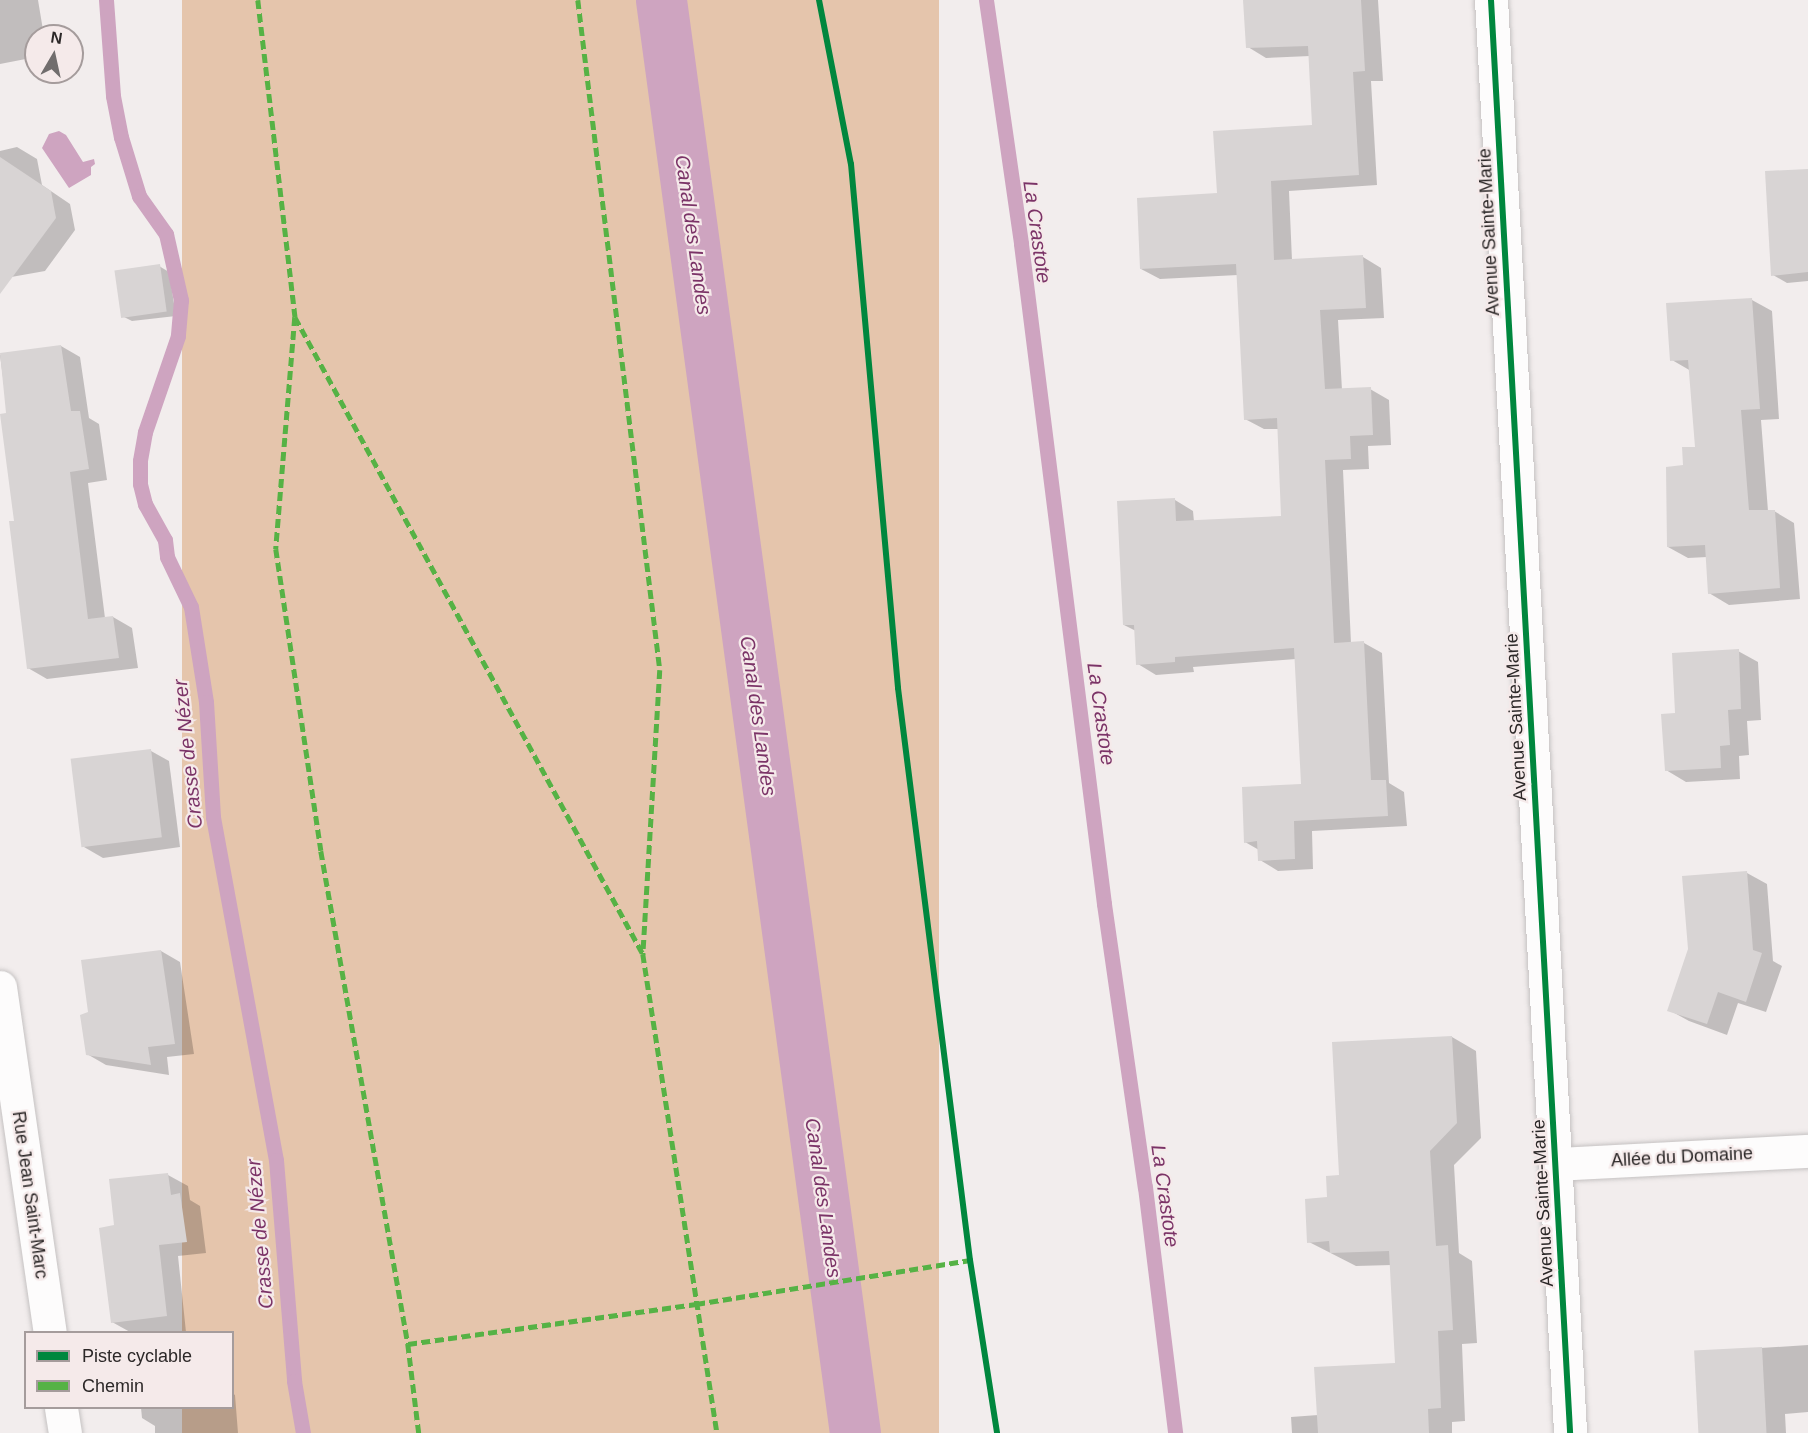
<!DOCTYPE html>
<html>
<head>
<meta charset="utf-8">
<style>
  body { margin:0 }
  #map { position:relative; width:1808px; height:1433px; overflow:hidden; background:#f2eded; font-family:Arial,sans-serif }
  div>[style] { position:absolute }
  .forest>* { inset:0; background:#e5c5ac; transform-origin:0 0 }
  .water>* { inset:0; background:#cea4c0 }
  .shadow>* { inset:0; background:#0003 }
  .stream>* { height:15px; margin:-7.5px; padding:0 7.5px; transform-origin:7.5px; border-radius:7.5px; background:#cea4c0 }
  .canal>* { height:51px; margin:-25.5px; padding:0 25.5px; transform-origin:25.5px; border-radius:25.5px; background:#cea4c0 }
  .building>* { inset:0; background:#d8d4d4; transform-origin:0 0 }
  .roads { filter:drop-shadow(0 0 2px #c5c2c2) drop-shadow(0 0 2px #c5c2c2) }
  .street>* { height:33px; margin:-16.5px; padding:0 16.5px; transform-origin:16.5px; border-radius:16.5px; background:#fdfcfc }
  .quiet>* { height:4.5px; margin-top:-2.25px; transform-origin:0; background:repeating-linear-gradient(90deg,#56b245 0 9px,transparent 0 13.5px) }
  .cycleway>* { height:6px; margin:-3px; padding:0 3px; transform-origin:3px; border-radius:3px; background:#00873e }
  span { translate:-50% -50%; white-space:nowrap; text-align:center; line-height:1.15; -webkit-text-stroke:4.5px #f5eaea; paint-order:stroke }
  .street-label { font-size:18px; color:#2c2828 }
  .water-label { font-size:20px; color:#7b3367; font-style:italic }
  .legend { position:absolute; left:24px; top:1331px; width:210px; height:78px; box-sizing:border-box; background:#f5eaea; border:2px solid #a59c9c; margin:0; padding:8px 10px; list-style:none; font-size:18px; color:#2c2828 }
  .legend li { display:flex; align-items:center; gap:12px; height:30px }
  .legend b { width:30px; border:2px solid #a59c9c }
  .north { position:absolute; left:24px; top:24px; width:60px; height:60px; box-sizing:border-box; background:#f5eaea; border:2px solid #a59c9c; border-radius:50%; rotate:9deg; font-size:16px; font-weight:700; line-height:24px; text-align:center; color:#2c2828 }
  .north::after { content:''; display:block; margin:auto; width:21px; height:27px; background:#716d6d; clip-path:polygon(50% 0,100% 100%,50% 72%,0 100%) }
</style>
</head>
<body>
<div id="map">
  <div class="forest">
    <i style="left:182px;top:0;width:757px;height:1443px"></i>
  </div>
  <div class="water">
    <i style="clip-path:polygon(59px 131px,66px 135px,83px 162px,94px 159px,95px 164px,91px 167px,91px 175px,69px 188px,42px 148px,49px 134px)"></i>
  </div>
  <div class="shadow">
    <i style="clip-path:polygon(0 0,38px 0,44px 36px,36px 36px,36px 57px,0 64px)"></i>
    <i style="clip-path:polygon(1245px 0,1378px 0,1383px 81px,1371px 81px,1377px 185px,1289px 191px,1292px 260px,1363px 257px,1381px 268px,1384px 318px,1338px 320px,1342px 390px,1370px 389px,1389px 400px,1391px 445px,1368px 446px,1369px 469px,1343px 470px,1351px 643px,1364px 643px,1382px 653px,1389px 783px,1404px 792px,1407px 826px,1312px 831px,1313px 869px,1278px 871px,1260px 860px,1259px 850px,1245px 842px,1303px 785px,1296px 659px,1193px 667px,1194px 672px,1156px 675px,1138px 664px,1136px 631px,1124px 625px,1175px 500px,1193px 511px,1194px 522px,1283px 517px,1279px 429px,1264px 429px,1245px 419px,1238px 275px,1160px 279px,1141px 269px,1218px 194px,1313px 127px,1310px 56px,1266px 58px,1248px 47px)"></i>
    <i style="clip-path:polygon(17px 147px,37px 159px,42px 185px,70px 204px,75px 230px,45px 271px,0 279px,0 151px)"></i>
    <i style="clip-path:polygon(1808px 170px,1808px 281px,1787px 283px,1773px 275px)"></i>
    <i style="clip-path:polygon(159px 266px,169px 272px,176px 316px,132px 321px,122px 316px)"></i>
    <i style="clip-path:polygon(1752px 300px,1772px 311px,1779px 419px,1761px 420px,1768px 511px,1774px 511px,1794px 523px,1800px 599px,1729px 605px,1709px 593px,1707px 557px,1688px 558px,1668px 547px,1685px 467px,1697px 448px,1691px 371px,1672px 360px)"></i>
    <i style="clip-path:polygon(61px 346px,80px 357px,89px 418px,99px 424px,107px 480px,88px 483px,105px 618px,113px 617px,132px 628px,138px 668px,47px 679px,28px 668px,8px 415px,0 355px)"></i>
    <i style="clip-path:polygon(1738px 651px,1758px 662px,1761px 720px,1747px 721px,1749px 755px,1739px 756px,1740px 779px,1686px 782px,1666px 770px)"></i>
    <i style="clip-path:polygon(151px 751px,169px 761px,180px 847px,103px 858px,84px 847px)"></i>
    <i style="clip-path:polygon(1747px 873px,1767px 884px,1773px 961px,1782px 966px,1766px 1012px,1738px 1003px,1727px 1035px,1689px 1021px,1669px 1010px)"></i>
    <i style="clip-path:polygon(161px 951px,180px 962px,194px 1054px,167px 1057px,169px 1075px,106px 1065px,87px 1054px)"></i>
    <i style="clip-path:polygon(1452px 1037px,1476px 1051px,1481px 1138px,1454px 1165px,1459px 1253px,1472px 1261px,1477px 1343px,1462px 1344px,1465px 1421px,1452px 1422px,1452px 1433px,1292px 1433px,1291px 1417px,1318px 1415px,1397px 1364px,1392px 1265px,1356px 1266px,1309px 1242px,1340px 1176px)"></i>
    <i style="clip-path:polygon(168px 1175px,188px 1186px,190px 1200px,200px 1206px,206px 1253px,178px 1256px,186px 1332px,130px 1332px,112px 1322px,116px 1226px)"></i>
    <i style="clip-path:polygon(1808px 1345px,1808px 1412px,1785px 1414px,1786px 1433px,1701px 1433px,1696px 1352px)"></i>
    <i style="clip-path:polygon(232px 1393px,235px 1395px,238px 1433px,155px 1433px,155px 1426px,142px 1418px,141px 1408px,232px 1408px)"></i>
  </div>
  <div class="stream">
    <i style="left:106px;top:0;width:96px;rotate:85.8deg"></i>
    <i style="left:113px;top:96px;width:42px;rotate:79deg"></i>
    <i style="left:121px;top:137px;width:62px;rotate:73deg"></i>
    <i style="left:139px;top:196px;width:47px;rotate:54.6deg"></i>
    <i style="left:166px;top:234px;width:68px;rotate:77.2deg"></i>
    <i style="left:181px;top:300px;width:36px;rotate:95deg"></i>
    <i style="left:178px;top:336px;width:102px;rotate:109deg"></i>
    <i style="left:145px;top:432px;width:29px;rotate:100deg"></i>
    <i style="left:140px;top:461px;width:23px;rotate:90deg"></i>
    <i style="left:140px;top:484px;width:21px;rotate:76deg"></i>
    <i style="left:145px;top:504px;width:41px;rotate:60.9deg"></i>
    <i style="left:165px;top:540px;width:17px;rotate:83deg"></i>
    <i style="left:167px;top:557px;width:55px;rotate:64.4deg"></i>
    <i style="left:191px;top:607px;width:96px;rotate:81deg"></i>
    <i style="left:206px;top:702px;width:115px;rotate:86.5deg"></i>
    <i style="left:213px;top:817px;width:349px;rotate:79.6deg"></i>
    <i style="left:276px;top:1160px;width:222px;rotate:85.3deg"></i>
    <i style="left:294px;top:1381px;width:53px;rotate:80.2deg"></i>
    <i style="left:986px;top:0;width:246px;rotate:81.8deg"></i>
    <i style="left:1021px;top:244px;width:665px;rotate:82.83deg"></i>
    <i style="left:1104px;top:904px;width:286px;rotate:81.8deg"></i>
    <i style="left:1145px;top:1187px;width:248px;rotate:83deg"></i>
  </div>
  <div class="canal">
    <i style="left:661px;top:0;width:1446px;rotate:82.29deg"></i>
  </div>
  <div class="building">
    <i style="clip-path:polygon(1243px 0,1361px 0,1365px 71px,1353px 72px,1359px 175px,1271px 181px,1274px 260px,1363px 255px,1366px 308px,1320px 310px,1325px 389px,1371px 387px,1373px 435px,1350px 436px,1351px 459px,1325px 460px,1334px 643px,1364px 641px,1371px 780px,1386px 780px,1388px 816px,1294px 821px,1295px 859px,1258px 861px,1257px 841px,1244px 843px,1242px 787px,1301px 784px,1294px 648px,1175px 657px,1175px 662px,1136px 665px,1134px 625px,1123px 625px,1117px 501px,1175px 498px,1176px 521px,1281px 516px,1277px 418px,1244px 420px,1236px 264px,1140px 269px,1137px 198px,1217px 193px,1213px 131px,1312px 125px,1308px 46px,1246px 48px)"></i>
    <i style="clip-path:polygon(0 157px,51px 191px,56px 218px,0 294px)"></i>
    <i style="clip-path:polygon(1808px 169px,1808px 272px,1771px 276px,1765px 171px)"></i>
    <i style="left:160px;top:264px;width:48px;height:46px;rotate:82deg"></i>
    <i style="clip-path:polygon(1752px 298px,1760px 409px,1741px 410px,1749px 510px,1775px 510px,1780px 588px,1708px 594px,1705px 545px,1667px 547px,1666px 467px,1683px 465px,1682px 447px,1695px 447px,1688px 360px,1670px 361px,1666px 303px)"></i>
    <i style="clip-path:polygon(61px 345px,71px 411px,80px 411px,89px 469px,70px 472px,88px 619px,113px 616px,119px 658px,27px 669px,9px 521px,14px 521px,0 414px,6px 413px,0 353px)"></i>
    <i style="clip-path:polygon(1739px 649px,1741px 709px,1728px 710px,1730px 745px,1720px 746px,1721px 768px,1665px 771px,1661px 714px,1675px 713px,1672px 653px)"></i>
    <i style="left:151px;top:749px;width:89px;height:81px;rotate:83deg"></i>
    <i style="clip-path:polygon(1747px 871px,1753px 950px,1762px 953px,1746px 1002px,1718px 992px,1707px 1024px,1667px 1011px,1688px 949px,1682px 876px)"></i>
    <i style="clip-path:polygon(161px 950px,175px 1044px,148px 1047px,151px 1065px,86px 1055px,80px 1015px,88px 1012px,81px 960px)"></i>
    <i style="clip-path:polygon(1452px 1036px,1457px 1123px,1430px 1151px,1436px 1246px,1448px 1245px,1453px 1330px,1438px 1331px,1441px 1408px,1428px 1409px,1429px 1433px,1318px 1433px,1314px 1367px,1395px 1363px,1389px 1251px,1330px 1253px,1329px 1241px,1307px 1243px,1305px 1199px,1327px 1197px,1326px 1176px,1339px 1175px,1332px 1042px)"></i>
    <i style="clip-path:polygon(168px 1173px,171px 1195px,180px 1193px,187px 1242px,159px 1245px,167px 1316px,111px 1323px,99px 1228px,114px 1225px,109px 1179px)"></i>
    <i style="left:1762px;top:1347px;width:86px;height:68px;rotate:87deg"></i>
  </div>
  <div class="roads">
    <div class="street">
      <i style="left:1491px;top:0;width:1435px;rotate:86.84deg"></i>
      <i style="left:0;top:987px;width:349px;rotate:81.8deg"></i>
      <i style="left:1556px;top:1164px;width:252px;rotate:-3deg"></i>
      <i style="left:61px;top:1408px;width:25px;rotate:81deg"></i>
    </div>
  </div>
  <div class="quiet">
    <i style="left:258px;top:0;width:319px;rotate:83.3deg"></i>
    <i style="left:295px;top:317px;width:233px;rotate:94.7deg"></i>
    <i style="left:276px;top:549px;width:305px;rotate:81.5deg"></i>
    <i style="left:321px;top:851px;width:501px;rotate:79.99deg"></i>
    <i style="left:408px;top:1344px;width:90px;rotate:83deg"></i>
    <i style="left:578px;top:0;width:675px;rotate:83.02deg"></i>
    <i style="left:660px;top:670px;width:285px;rotate:93.4deg"></i>
    <i style="left:643px;top:954px;width:485px;rotate:81.2deg"></i>
    <i style="left:295px;top:317px;width:726px;rotate:61.35deg"></i>
    <i style="left:408px;top:1344px;width:291px;rotate:-7.9deg"></i>
    <i style="left:696px;top:1304px;width:278px;rotate:-9.1deg"></i>
  </div>
  <div class="cycleway">
    <i style="left:819px;top:0;width:167px;rotate:79deg"></i>
    <i style="left:851px;top:164px;width:526px;rotate:84.87deg"></i>
    <i style="left:898px;top:688px;width:577px;rotate:82.83deg"></i>
    <i style="left:970px;top:1260px;width:175px;rotate:81.1deg"></i>
    <i style="left:1491px;top:0;width:1435px;rotate:86.84deg"></i>
  </div>
  <div class="street-label">
    <span style="left:1489px;top:232px;rotate:-93deg">Avenue Sainte-Marie</span>
    <span style="left:1516px;top:717px;rotate:-93deg">Avenue Sainte-Marie</span>
    <span style="left:1682px;top:1157px;rotate:-3deg">Allée du Domaine</span>
    <span style="left:30px;top:1195px;rotate:82deg">Rue Jean Saint-Marc</span>
    <span style="left:1543px;top:1203px;rotate:-93deg">Avenue Sainte-Marie</span>
  </div>
  <div class="water-label">
    <span style="left:1037px;top:232px;rotate:82deg">La Crastote</span>
    <span style="left:693px;top:235px;rotate:82deg">Canal des Landes</span>
    <span style="left:1101px;top:714px;rotate:82deg">La Crastote</span>
    <span style="left:758px;top:716px;rotate:82deg">Canal des Landes</span>
    <span style="left:188px;top:754px;rotate:-96deg">Crasse de Nézer</span>
    <span style="left:1165px;top:1196px;rotate:82deg">La Crastote</span>
    <span style="left:823px;top:1198px;rotate:82deg">Canal des Landes</span>
    <span style="left:260px;top:1234px;rotate:-95deg">Crasse de Nézer</span>
  </div>
  <ul class="legend">
  <li><b style="height:8px;background:#00873e"></b>Piste cyclable</li>
  <li><b style="height:8px;background:#56b245"></b>Chemin</li>
  </ul>
  <div class="north">N</div>
</div>
</body>
</html>
